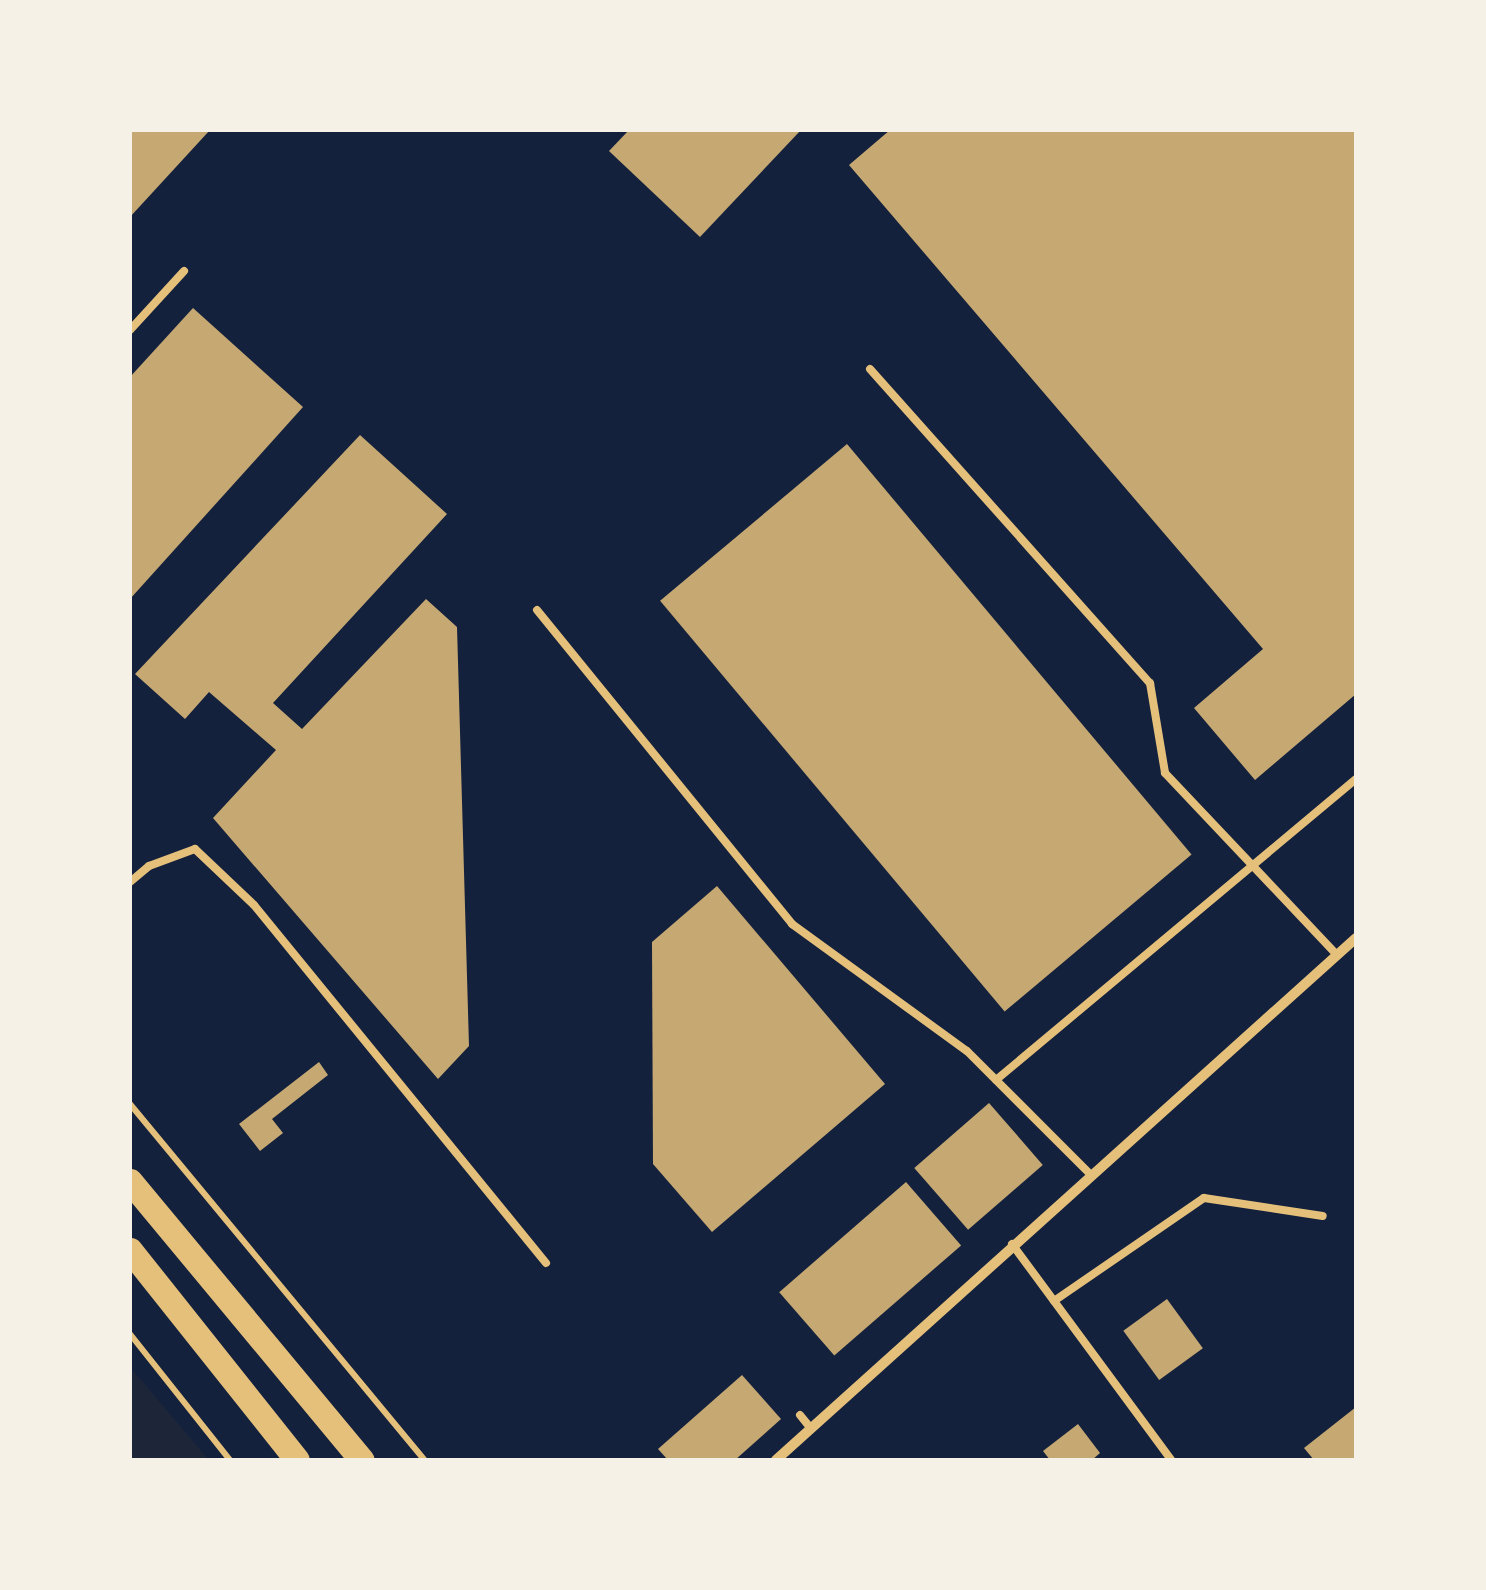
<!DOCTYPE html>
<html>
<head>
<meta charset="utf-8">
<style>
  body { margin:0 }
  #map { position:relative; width:1486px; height:1590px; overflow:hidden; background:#14213d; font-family:Raleway,sans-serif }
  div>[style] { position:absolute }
  .green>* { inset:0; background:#1d2539 }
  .building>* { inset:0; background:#c6a872; transform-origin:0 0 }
  .path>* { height:6px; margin:-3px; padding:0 3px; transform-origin:3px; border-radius:3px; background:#e5c07b }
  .service>* { height:8px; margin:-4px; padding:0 4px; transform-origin:4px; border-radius:4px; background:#e5c07b }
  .minor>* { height:10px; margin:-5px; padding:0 5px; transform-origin:5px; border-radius:5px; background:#e5c07b }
  .primary>* { height:25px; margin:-12.5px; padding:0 12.5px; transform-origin:12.5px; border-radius:12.5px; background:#e5c07b }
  span { translate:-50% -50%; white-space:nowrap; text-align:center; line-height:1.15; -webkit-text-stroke:8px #f6f1e7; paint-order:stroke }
  .frame { position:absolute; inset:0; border:132px solid #f6f1e7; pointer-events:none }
</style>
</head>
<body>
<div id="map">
  <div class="green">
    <i style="clip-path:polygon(130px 1367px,209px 1460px,130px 1460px)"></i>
  </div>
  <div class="building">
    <i style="clip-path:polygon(130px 130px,210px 130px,130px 217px)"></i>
    <i style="clip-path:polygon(629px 130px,801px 130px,700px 237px,609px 151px)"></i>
    <i style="clip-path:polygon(890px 130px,1356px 130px,1356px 694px,1255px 780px,1194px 708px,1263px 649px,849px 165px)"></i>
    <i style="clip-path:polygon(193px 308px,303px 407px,130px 599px,130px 377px)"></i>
    <i style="clip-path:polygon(360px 435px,447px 514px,273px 703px,302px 729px,426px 599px,457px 627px,469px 1046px,438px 1079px,213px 818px,276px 750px,209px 692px,185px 719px,135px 674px)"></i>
    <i style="left:847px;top:444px;width:536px;height:244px;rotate:50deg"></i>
    <i style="clip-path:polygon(717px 886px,885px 1084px,712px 1232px,653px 1164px,652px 942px)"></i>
    <i style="clip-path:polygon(319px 1062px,328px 1075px,272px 1119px,283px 1133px,260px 1151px,239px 1124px)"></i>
    <i style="left:989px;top:1103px;width:82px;height:99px;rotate:49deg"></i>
    <i style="left:906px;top:1182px;width:84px;height:168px;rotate:49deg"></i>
    <i style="left:1167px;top:1299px;width:61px;height:54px;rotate:54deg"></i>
    <i style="clip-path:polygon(742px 1375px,781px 1419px,735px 1460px,668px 1460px,658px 1449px)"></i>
    <i style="clip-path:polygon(1356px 1407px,1356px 1460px,1314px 1460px,1304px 1448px)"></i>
    <i style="clip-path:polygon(1078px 1424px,1100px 1453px,1092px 1460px,1050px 1460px,1043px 1451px)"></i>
  </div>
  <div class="path">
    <i style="left:130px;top:1104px;width:462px;rotate:50.4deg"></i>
    <i style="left:130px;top:1334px;width:161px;rotate:51.6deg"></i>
  </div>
  <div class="service">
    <i style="left:130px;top:330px;width:80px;rotate:-47.5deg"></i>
    <i style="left:870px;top:369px;width:421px;rotate:48.3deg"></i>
    <i style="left:1150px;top:683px;width:91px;rotate:80.5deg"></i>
    <i style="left:1165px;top:773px;width:250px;rotate:46.6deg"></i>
    <i style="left:537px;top:610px;width:405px;rotate:50.9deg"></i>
    <i style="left:792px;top:924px;width:216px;rotate:36deg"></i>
    <i style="left:967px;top:1051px;width:174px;rotate:45deg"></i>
    <i style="left:130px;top:882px;width:25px;rotate:-40deg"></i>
    <i style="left:149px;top:866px;width:49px;rotate:-20.3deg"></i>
    <i style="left:195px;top:849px;width:81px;rotate:43.5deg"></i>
    <i style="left:254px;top:905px;width:462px;rotate:50.8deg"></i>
    <i style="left:996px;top:1080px;width:469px;rotate:-39.9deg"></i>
    <i style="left:1012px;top:1244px;width:268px;rotate:53.6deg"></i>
    <i style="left:1054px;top:1301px;width:182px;rotate:-34.5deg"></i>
    <i style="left:1204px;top:1198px;width:120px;rotate:8.6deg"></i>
    <i style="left:800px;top:1415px;width:14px;rotate:51deg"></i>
  </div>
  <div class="minor">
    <i style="left:776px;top:1460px;width:780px;rotate:-41.99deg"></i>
  </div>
  <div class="primary">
    <i style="left:130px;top:1181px;width:363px;rotate:50.3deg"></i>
    <i style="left:130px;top:1250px;width:268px;rotate:51.5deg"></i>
  </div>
  <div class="frame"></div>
</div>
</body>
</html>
